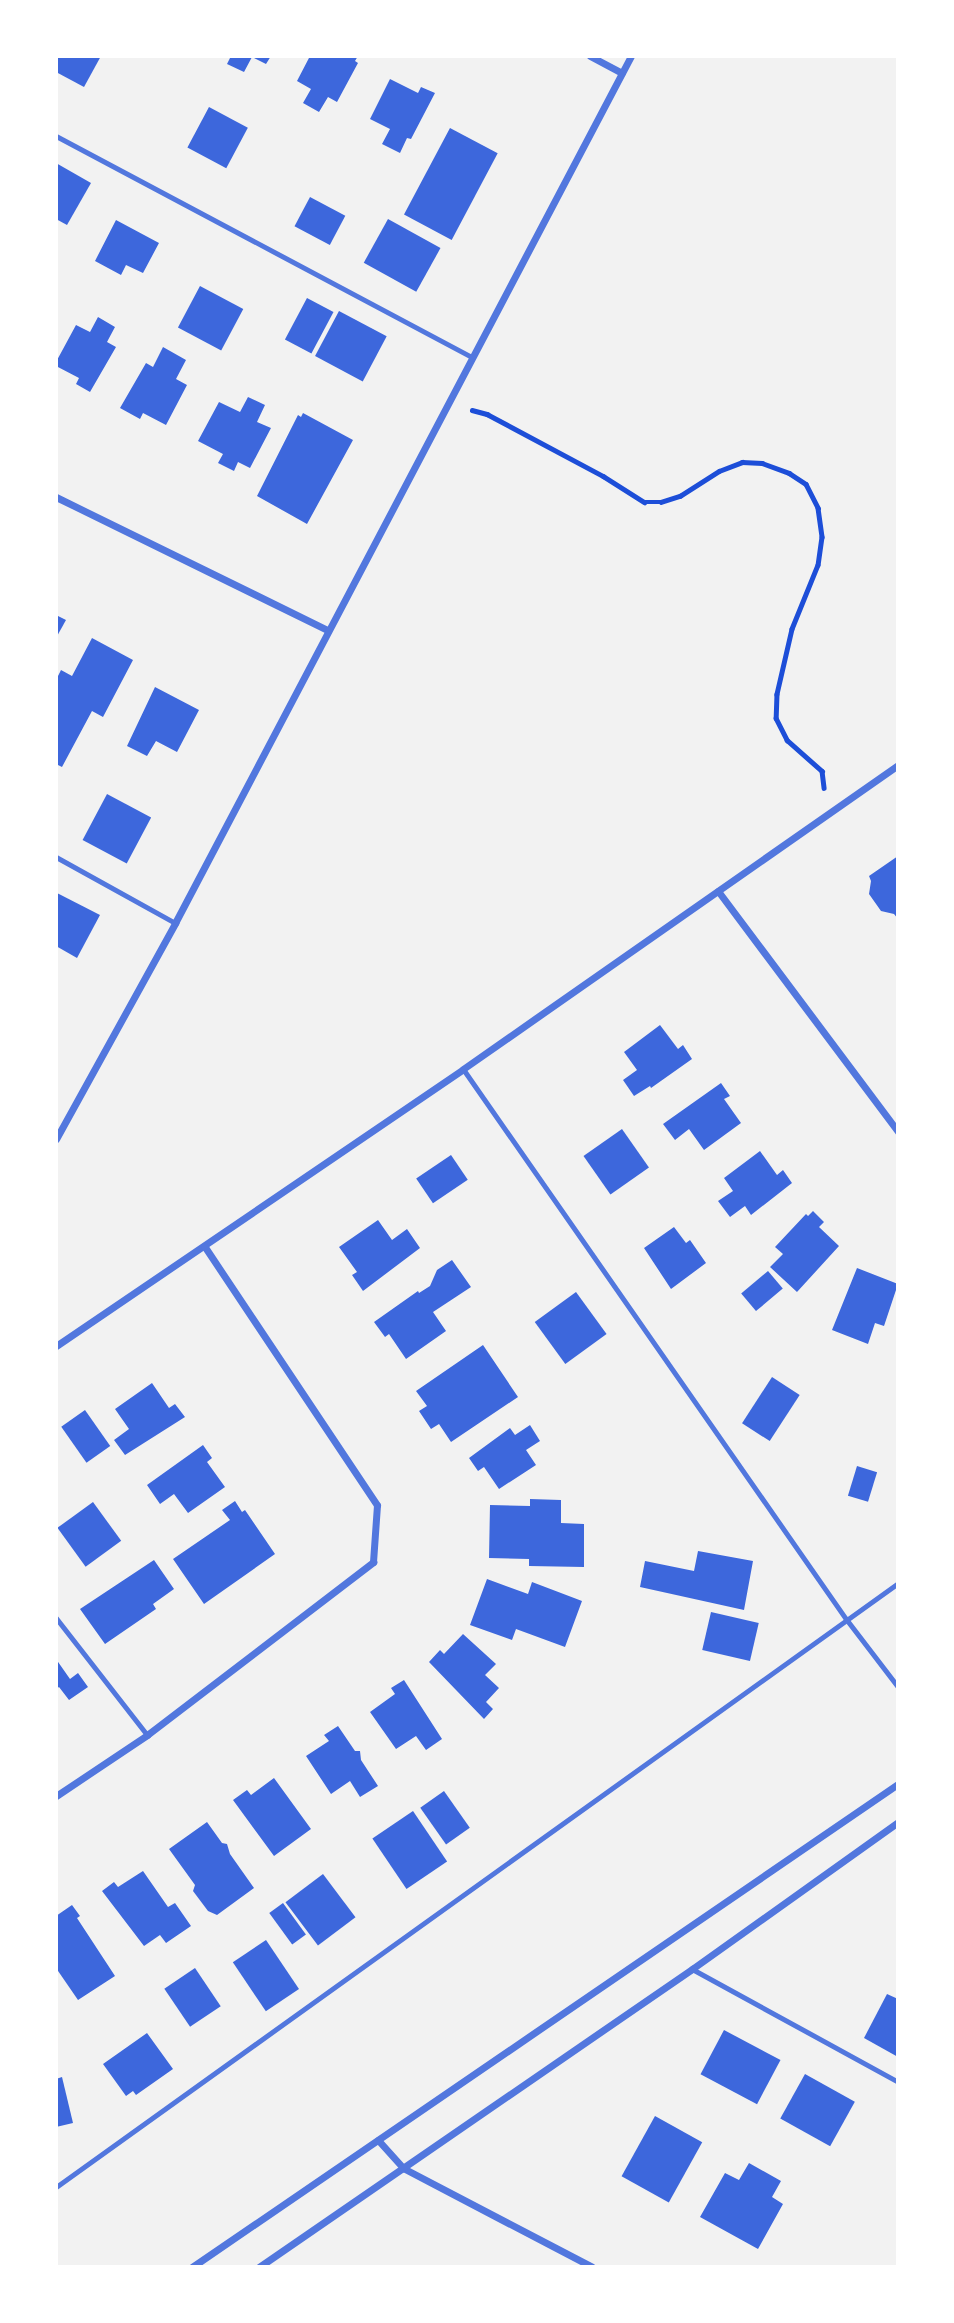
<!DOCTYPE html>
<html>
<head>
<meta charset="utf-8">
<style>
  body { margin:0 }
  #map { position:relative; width:954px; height:2323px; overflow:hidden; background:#f2f2f2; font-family:"Source Sans 3",sans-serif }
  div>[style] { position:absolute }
  .building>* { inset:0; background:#3d67dc; transform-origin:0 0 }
  .path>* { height:4.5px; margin:-2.25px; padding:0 2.25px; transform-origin:2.25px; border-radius:2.25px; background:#1d4ed8 }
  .service>* { height:5px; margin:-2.5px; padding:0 2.5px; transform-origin:2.5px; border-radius:2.5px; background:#5277de }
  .minor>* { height:7px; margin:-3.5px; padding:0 3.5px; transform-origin:3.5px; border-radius:3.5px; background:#5277de }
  span { translate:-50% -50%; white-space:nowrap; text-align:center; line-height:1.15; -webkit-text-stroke:7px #fff; paint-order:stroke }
  .frame { position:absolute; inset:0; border:58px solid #fff; pointer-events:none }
</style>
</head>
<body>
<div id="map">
  <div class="building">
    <i style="clip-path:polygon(56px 56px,101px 56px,84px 87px,56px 72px)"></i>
    <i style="clip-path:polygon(231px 56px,271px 56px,266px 64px,252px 57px,244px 72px,227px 64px)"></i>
    <i style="clip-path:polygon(310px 56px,358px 56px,355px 61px,358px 63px,337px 102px,328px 97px,319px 112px,303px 103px,311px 89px,297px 81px)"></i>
    <i style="clip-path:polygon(390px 79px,418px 93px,421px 87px,435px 93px,411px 139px,407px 138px,400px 153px,382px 144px,390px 129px,370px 119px)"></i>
    <i style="left:209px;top:107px;width:44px;height:46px;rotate:28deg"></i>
    <i style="left:450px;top:128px;width:54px;height:98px;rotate:28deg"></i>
    <i style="clip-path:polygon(56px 163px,91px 183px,67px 225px,56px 219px)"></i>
    <i style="left:310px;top:197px;width:40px;height:33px;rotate:28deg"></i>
    <i style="left:388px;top:219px;width:60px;height:50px;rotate:29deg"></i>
    <i style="clip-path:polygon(116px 220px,159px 243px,143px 273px,126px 265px,121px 275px,95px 261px)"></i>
    <i style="left:200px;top:286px;width:49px;height:47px;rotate:28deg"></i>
    <i style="left:307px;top:298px;width:30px;height:47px;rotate:28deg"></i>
    <i style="left:339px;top:311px;width:54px;height:51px;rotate:28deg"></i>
    <i style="clip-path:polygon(98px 317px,115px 327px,107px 342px,116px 347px,90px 392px,76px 384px,79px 378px,56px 366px,56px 362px,76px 325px,90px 332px)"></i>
    <i style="clip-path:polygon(163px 347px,186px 360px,176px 379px,187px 385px,166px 425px,143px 413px,140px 419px,120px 408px,146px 363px,153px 367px)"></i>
    <i style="clip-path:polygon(248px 397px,265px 405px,257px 422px,271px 428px,250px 468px,238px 462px,234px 471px,218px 463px,223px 454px,198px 441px,219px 402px,240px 412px)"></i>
    <i style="clip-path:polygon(303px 413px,353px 440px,307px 524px,257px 496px,298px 415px,301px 417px)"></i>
    <i style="clip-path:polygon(56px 615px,66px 620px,56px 638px)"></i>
    <i style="clip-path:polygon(92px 638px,133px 660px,103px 717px,92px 711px,62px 767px,56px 764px,56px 680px,61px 670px,72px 676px)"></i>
    <i style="clip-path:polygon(155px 687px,199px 710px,177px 752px,156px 741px,147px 756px,127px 746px)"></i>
    <i style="left:107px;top:794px;width:50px;height:52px;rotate:28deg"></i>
    <i style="clip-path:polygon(898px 856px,898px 919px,894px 914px,881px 911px,869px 894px,871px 881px,869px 876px)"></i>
    <i style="clip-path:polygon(57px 893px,100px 915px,77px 958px,56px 946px)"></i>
    <i style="clip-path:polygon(660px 1025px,678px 1049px,683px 1045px,692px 1059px,651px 1088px,650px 1086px,634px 1096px,623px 1080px,637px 1070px,624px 1052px)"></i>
    <i style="clip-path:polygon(721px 1083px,730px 1096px,724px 1099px,741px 1123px,704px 1150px,689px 1129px,675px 1140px,663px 1124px)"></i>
    <i style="left:622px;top:1129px;width:47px;height:47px;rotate:55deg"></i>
    <i style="clip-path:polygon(760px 1151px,777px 1175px,783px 1170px,792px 1183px,751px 1215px,745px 1206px,730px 1217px,718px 1201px,733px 1191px,724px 1178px)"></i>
    <i style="left:451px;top:1155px;width:30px;height:42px;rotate:56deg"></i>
    <i style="clip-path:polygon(813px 1211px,824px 1222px,819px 1227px,839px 1246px,797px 1292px,770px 1267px,783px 1254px,775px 1247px,806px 1214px,808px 1216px)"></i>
    <i style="clip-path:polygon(378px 1220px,392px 1240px,407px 1229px,420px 1248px,363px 1291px,352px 1275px,357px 1272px,339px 1247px)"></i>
    <i style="clip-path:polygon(674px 1227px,686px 1243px,690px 1240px,706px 1263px,671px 1289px,644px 1248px)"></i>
    <i style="clip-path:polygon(452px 1260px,471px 1287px,433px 1312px,446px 1331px,406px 1359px,389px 1334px,385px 1337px,374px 1322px,418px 1291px,419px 1293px,430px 1286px,437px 1270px)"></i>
    <i style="clip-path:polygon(857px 1268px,898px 1284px,884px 1326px,875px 1323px,868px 1344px,832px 1330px)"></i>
    <i style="left:768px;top:1271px;width:23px;height:35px;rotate:50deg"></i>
    <i style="left:576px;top:1292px;width:52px;height:51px;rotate:54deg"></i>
    <i style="clip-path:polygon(483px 1345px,518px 1397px,451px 1442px,439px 1424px,431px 1429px,419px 1411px,427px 1406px,416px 1391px)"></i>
    <i style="left:772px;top:1377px;width:33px;height:55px;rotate:33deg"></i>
    <i style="clip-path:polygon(152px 1383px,169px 1408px,175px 1404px,185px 1417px,125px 1455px,114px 1440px,129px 1429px,115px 1409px)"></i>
    <i style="left:85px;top:1410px;width:44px;height:29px;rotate:55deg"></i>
    <i style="clip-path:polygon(530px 1425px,540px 1441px,526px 1450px,536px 1465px,499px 1489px,484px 1467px,478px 1471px,469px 1458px,510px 1428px,515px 1435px)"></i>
    <i style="clip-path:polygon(203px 1445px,212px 1458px,207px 1462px,225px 1487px,188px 1513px,174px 1494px,160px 1504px,147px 1485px)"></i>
    <i style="left:857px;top:1466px;width:21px;height:31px;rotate:17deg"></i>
    <i style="clip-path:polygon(530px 1499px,561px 1500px,561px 1523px,584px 1524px,584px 1567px,529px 1566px,529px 1559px,489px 1558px,490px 1505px,530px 1506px)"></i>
    <i style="clip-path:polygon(235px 1501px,242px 1512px,245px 1510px,275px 1554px,204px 1604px,173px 1559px,230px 1520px,222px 1510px)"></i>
    <i style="left:93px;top:1502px;width:48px;height:44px;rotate:54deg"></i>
    <i style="clip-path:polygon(698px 1551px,753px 1561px,744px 1610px,640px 1587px,645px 1561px,694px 1571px)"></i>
    <i style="clip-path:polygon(154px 1560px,174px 1589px,153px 1604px,156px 1609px,105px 1644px,80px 1609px)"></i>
    <i style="clip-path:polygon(487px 1579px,528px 1594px,532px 1582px,582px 1601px,565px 1647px,516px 1629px,512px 1640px,470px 1625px)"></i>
    <i style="left:711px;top:1612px;width:49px;height:39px;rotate:13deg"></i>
    <i style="clip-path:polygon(463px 1634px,496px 1664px,485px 1675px,499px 1688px,486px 1702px,493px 1709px,484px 1719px,429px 1662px,440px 1650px,444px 1654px)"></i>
    <i style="clip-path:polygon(56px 1659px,70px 1679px,78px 1673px,88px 1687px,69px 1700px,59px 1687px,56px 1689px)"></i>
    <i style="clip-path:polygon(404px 1680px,442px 1739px,426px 1750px,416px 1736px,396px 1749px,370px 1712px,395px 1694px,391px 1688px)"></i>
    <i style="clip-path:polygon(338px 1726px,355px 1751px,360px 1751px,361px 1760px,378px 1786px,360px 1797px,350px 1781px,331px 1794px,306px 1756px,329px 1741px,324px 1735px)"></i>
    <i style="clip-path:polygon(274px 1778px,311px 1829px,274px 1856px,233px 1800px,247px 1790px,251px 1795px)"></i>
    <i style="left:444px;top:1791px;width:45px;height:29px;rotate:55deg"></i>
    <i style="left:413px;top:1811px;width:61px;height:49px;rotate:56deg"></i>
    <i style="clip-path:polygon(207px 1822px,222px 1843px,227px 1844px,230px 1854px,254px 1888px,217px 1915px,208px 1911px,193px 1891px,195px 1885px,169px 1849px)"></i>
    <i style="clip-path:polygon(143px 1871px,168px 1907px,175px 1903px,191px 1926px,166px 1943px,160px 1935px,144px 1946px,102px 1891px,114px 1882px,118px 1887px)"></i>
    <i style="left:323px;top:1874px;width:54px;height:47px;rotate:53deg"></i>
    <i style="left:283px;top:1903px;width:39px;height:17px;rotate:54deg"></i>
    <i style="clip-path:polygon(72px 1905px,80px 1916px,77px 1918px,115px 1976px,78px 2000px,56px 1968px,56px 1916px)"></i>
    <i style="left:266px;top:1940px;width:59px;height:40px;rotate:56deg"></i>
    <i style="left:195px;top:1968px;width:46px;height:37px;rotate:56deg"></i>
    <i style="clip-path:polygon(887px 1994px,898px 1999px,898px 2057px,864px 2038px)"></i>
    <i style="left:724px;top:2030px;width:64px;height:50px;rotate:28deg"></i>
    <i style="clip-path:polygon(147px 2033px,173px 2069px,136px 2095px,133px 2091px,126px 2096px,103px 2064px)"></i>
    <i style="left:805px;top:2074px;width:57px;height:51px;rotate:29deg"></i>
    <i style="clip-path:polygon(62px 2077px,73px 2123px,56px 2127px,56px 2079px)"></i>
    <i style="left:655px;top:2116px;width:54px;height:69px;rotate:29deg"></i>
    <i style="clip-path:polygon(749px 2163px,781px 2181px,772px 2197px,783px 2204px,758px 2249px,700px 2217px,725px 2173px,739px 2180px)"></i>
  </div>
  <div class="path">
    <i style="left:472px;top:410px;width:16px;rotate:15deg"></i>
    <i style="left:487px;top:414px;width:132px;rotate:28.1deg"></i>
    <i style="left:603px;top:476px;width:49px;rotate:32.4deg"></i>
    <i style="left:644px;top:502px;width:17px"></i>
    <i style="left:661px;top:502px;width:20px;rotate:-18deg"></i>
    <i style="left:680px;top:496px;width:46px;rotate:-32.7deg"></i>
    <i style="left:719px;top:471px;width:25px;rotate:-21deg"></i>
    <i style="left:742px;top:462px;width:20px;rotate:3deg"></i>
    <i style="left:762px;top:463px;width:29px;rotate:20deg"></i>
    <i style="left:789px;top:473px;width:20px;rotate:33deg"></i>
    <i style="left:806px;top:484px;width:27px;rotate:63deg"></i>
    <i style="left:818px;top:508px;width:29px;rotate:82deg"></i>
    <i style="left:822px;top:537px;width:28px;rotate:98deg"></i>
    <i style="left:818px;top:565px;width:69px;rotate:112.1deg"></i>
    <i style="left:792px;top:629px;width:67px;rotate:103deg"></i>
    <i style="left:777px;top:694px;width:24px;rotate:92deg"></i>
    <i style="left:776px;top:718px;width:25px;rotate:63deg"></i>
    <i style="left:787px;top:740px;width:47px;rotate:41.5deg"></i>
    <i style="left:822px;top:771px;width:17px;rotate:83deg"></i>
  </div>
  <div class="service">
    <i style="left:56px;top:136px;width:471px;rotate:28deg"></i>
    <i style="left:56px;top:857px;width:136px;rotate:29deg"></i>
    <i style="left:463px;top:1069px;width:670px;rotate:55.15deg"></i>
    <i style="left:846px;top:1619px;width:86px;rotate:52.6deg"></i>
    <i style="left:56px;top:1618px;width:148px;rotate:52.1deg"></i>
    <i style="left:692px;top:1969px;width:235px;rotate:28.7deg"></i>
    <i style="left:56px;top:2187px;width:1036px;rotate:-35.65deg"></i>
  </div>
  <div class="minor">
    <i style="left:590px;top:56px;width:36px;rotate:28deg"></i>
    <i style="left:56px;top:497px;width:303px;rotate:26.1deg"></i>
    <i style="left:718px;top:891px;width:301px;rotate:53.2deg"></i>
    <i style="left:56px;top:1139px;width:247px;rotate:-61.1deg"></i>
    <i style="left:175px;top:923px;width:980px;rotate:-62.26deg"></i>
    <i style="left:56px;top:1346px;width:492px;rotate:-34.2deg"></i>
    <i style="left:463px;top:1069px;width:531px;rotate:-34.95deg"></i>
    <i style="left:56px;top:1796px;width:110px;rotate:-33.8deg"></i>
    <i style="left:147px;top:1735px;width:285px;rotate:-37.4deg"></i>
    <i style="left:373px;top:1562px;width:57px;rotate:-86deg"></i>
    <i style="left:377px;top:1505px;width:311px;rotate:-123.7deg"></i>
    <i style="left:378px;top:2140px;width:38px;rotate:48deg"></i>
    <i style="left:403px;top:2168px;width:213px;rotate:27.6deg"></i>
    <i style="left:192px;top:2267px;width:855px;rotate:-34.38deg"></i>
    <i style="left:259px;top:2267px;width:526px;rotate:-34.54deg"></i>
    <i style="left:692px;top:1969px;width:253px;rotate:-35.5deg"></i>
  </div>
  <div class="frame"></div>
</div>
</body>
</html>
